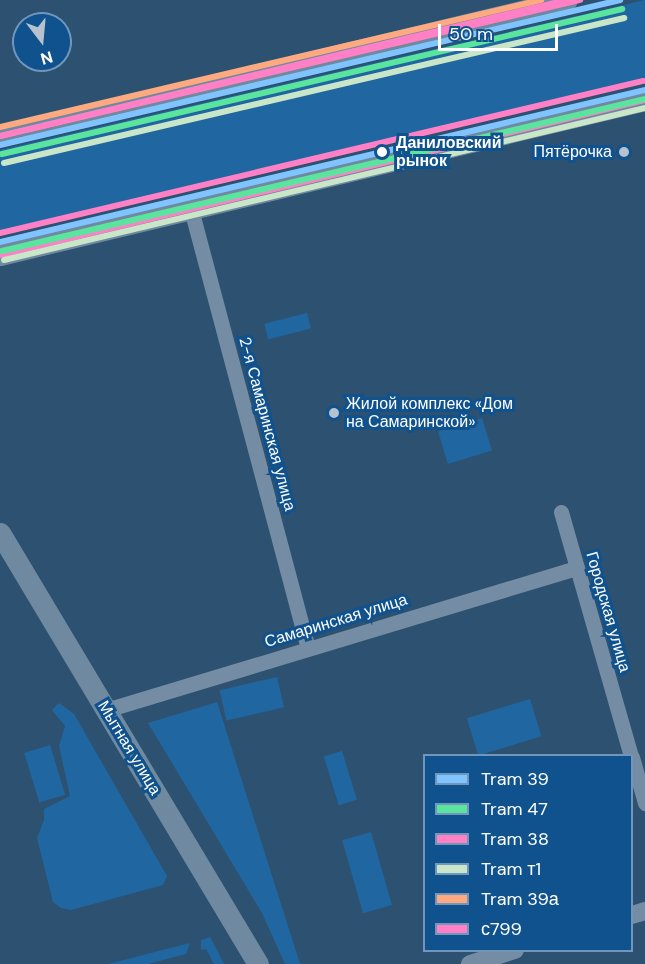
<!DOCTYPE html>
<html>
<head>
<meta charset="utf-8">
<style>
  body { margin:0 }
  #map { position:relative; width:645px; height:964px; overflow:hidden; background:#2d5170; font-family:"DM Sans",sans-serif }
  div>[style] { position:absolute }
  .green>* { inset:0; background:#2067a2; transform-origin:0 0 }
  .minor>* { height:15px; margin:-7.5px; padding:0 7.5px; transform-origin:7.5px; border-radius:7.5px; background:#748da4 }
  .tertiary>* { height:18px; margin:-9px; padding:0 9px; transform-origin:9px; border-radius:9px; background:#748da4 }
  .secondary>* { height:21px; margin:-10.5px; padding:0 10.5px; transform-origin:10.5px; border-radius:10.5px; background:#6f8aa0 }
  .bus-1>* { height:6px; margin:-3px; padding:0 3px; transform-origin:3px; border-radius:3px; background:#ff80c6 }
  .tram-1>* { height:6px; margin:-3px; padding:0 3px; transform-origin:3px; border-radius:3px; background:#80c4ff }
  .tram-2>* { height:6px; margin:-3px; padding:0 3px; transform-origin:3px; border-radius:3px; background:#5ae49d }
  .tram-3>* { height:6px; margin:-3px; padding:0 3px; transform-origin:3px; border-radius:3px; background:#ff80c5 }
  .tram-4>* { height:6px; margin:-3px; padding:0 3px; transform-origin:3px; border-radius:3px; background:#c9e6c8 }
  .tram-5>* { height:6px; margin:-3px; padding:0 3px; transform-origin:3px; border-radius:3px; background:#ffa980 }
  .dots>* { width:16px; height:16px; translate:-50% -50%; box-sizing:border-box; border:3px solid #10528d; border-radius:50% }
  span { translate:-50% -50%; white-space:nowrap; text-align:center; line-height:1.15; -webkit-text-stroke:6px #10528d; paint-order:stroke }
  .stop-label { font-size:16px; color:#fff; font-weight:700 }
  .left { translate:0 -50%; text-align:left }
  .poi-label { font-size:16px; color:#fff }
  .right { translate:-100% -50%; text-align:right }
  .street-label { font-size:16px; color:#fff }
  .legend { position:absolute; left:423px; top:754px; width:210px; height:198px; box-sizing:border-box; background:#10528d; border:2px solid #7097bb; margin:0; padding:8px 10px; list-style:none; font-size:18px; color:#fff }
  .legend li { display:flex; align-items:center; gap:12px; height:30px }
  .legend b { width:30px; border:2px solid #7097bb }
  .north { position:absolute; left:12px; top:12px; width:60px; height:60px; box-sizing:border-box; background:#10528d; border:2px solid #7097bb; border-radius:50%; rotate:164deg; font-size:16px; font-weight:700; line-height:24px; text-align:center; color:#fff }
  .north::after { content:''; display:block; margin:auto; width:21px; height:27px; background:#b6c2cd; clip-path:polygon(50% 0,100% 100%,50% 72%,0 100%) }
  .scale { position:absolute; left:438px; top:24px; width:120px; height:27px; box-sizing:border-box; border:3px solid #fff; border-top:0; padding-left:8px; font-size:18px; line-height:21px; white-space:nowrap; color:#fff; -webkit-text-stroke:4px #10528d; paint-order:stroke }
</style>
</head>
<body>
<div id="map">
  <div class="green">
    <i style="clip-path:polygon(645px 0,645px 78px,0 236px,0 150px)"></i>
    <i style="left:307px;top:313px;width:16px;height:44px;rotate:76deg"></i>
    <i style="left:482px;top:418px;width:34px;height:46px;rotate:73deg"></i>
    <i style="left:277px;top:677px;width:31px;height:59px;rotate:77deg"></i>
    <i style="left:530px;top:699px;width:39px;height:66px;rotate:73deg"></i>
    <i style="clip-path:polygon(217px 702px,300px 964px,285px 964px,262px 913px,148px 723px)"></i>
    <i style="clip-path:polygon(59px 703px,74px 714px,167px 876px,163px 885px,71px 910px,61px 908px,53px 902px,37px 838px,44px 820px,44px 809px,70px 796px,59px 746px,65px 726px,52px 710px)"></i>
    <i style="left:50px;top:745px;width:52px;height:27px;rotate:73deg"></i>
    <i style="left:342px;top:751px;width:51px;height:19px;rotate:73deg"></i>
    <i style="left:371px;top:832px;width:76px;height:30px;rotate:74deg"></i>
    <i style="clip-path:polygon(210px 937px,224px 964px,214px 964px,206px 949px,201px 950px,201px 940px)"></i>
    <i style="clip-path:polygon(190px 943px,186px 954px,148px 964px,108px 964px)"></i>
  </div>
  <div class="minor">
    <i style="left:191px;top:209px;width:454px;rotate:75.1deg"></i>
    <i style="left:561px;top:512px;width:254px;rotate:74deg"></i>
    <i style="left:106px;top:710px;width:492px;rotate:-16.8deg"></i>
    <i style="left:632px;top:757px;width:48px;rotate:74.2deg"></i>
  </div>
  <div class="tertiary">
    <i style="left:632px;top:915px;width:14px;rotate:-17deg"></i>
    <i style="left:470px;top:964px;width:47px;rotate:-17.3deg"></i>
  </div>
  <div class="secondary">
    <i style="left:0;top:136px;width:583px;rotate:-13.49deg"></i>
    <i style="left:0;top:255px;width:663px;rotate:-13.51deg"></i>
    <i style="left:0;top:533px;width:502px;rotate:59.09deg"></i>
  </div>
  <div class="bus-1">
    <i style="left:0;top:136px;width:583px;rotate:-13.49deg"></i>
    <i style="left:0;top:255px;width:663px;rotate:-13.51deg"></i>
  </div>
  <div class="tram-1">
    <i style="left:0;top:145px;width:637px;rotate:-13.16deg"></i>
    <i style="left:0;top:242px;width:663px;rotate:-13.26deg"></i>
  </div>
  <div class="tram-2">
    <i style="left:2px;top:154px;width:637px;rotate:-13.16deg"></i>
    <i style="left:2px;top:251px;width:661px;rotate:-13.3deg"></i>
  </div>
  <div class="tram-3">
    <i style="left:0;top:136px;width:596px;rotate:-13.2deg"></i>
    <i style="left:0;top:233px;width:661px;rotate:-13.3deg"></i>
  </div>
  <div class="tram-4">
    <i style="left:4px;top:163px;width:637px;rotate:-13.16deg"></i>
    <i style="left:4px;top:260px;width:659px;rotate:-13.34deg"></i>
  </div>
  <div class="tram-5">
    <i style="left:0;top:127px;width:556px;rotate:-13.21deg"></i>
  </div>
  <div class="dots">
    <i style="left:382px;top:152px;background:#fff"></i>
    <i style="left:624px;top:152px;background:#b6c2cd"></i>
    <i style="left:334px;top:413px;background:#b6c2cd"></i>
  </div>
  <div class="stop-label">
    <span class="left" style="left:396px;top:152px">Даниловский<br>рынок</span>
  </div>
  <div class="poi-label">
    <span class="right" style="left:612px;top:152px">Пятёрочка</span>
    <span class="left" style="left:346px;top:413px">Жилой комплекс «Дом<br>на Самаринской»</span>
  </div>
  <div class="street-label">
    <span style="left:267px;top:424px;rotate:75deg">2-я Самаринская улица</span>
    <span style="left:608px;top:612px;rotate:74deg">Городская улица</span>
    <span style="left:336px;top:621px;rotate:-17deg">Самаринская улица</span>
    <span style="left:129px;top:748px;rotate:59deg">Мытная улица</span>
  </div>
  <ul class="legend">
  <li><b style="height:8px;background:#80c4ff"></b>Tram 39</li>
  <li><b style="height:8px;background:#5ae49d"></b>Tram 47</li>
  <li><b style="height:8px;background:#ff80c5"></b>Tram 38</li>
  <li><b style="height:8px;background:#c9e6c8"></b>Tram т1</li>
  <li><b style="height:8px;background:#ffa980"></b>Tram 39а</li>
  <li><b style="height:8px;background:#ff80c6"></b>с799</li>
  </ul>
  <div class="north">N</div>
  <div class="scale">50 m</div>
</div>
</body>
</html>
